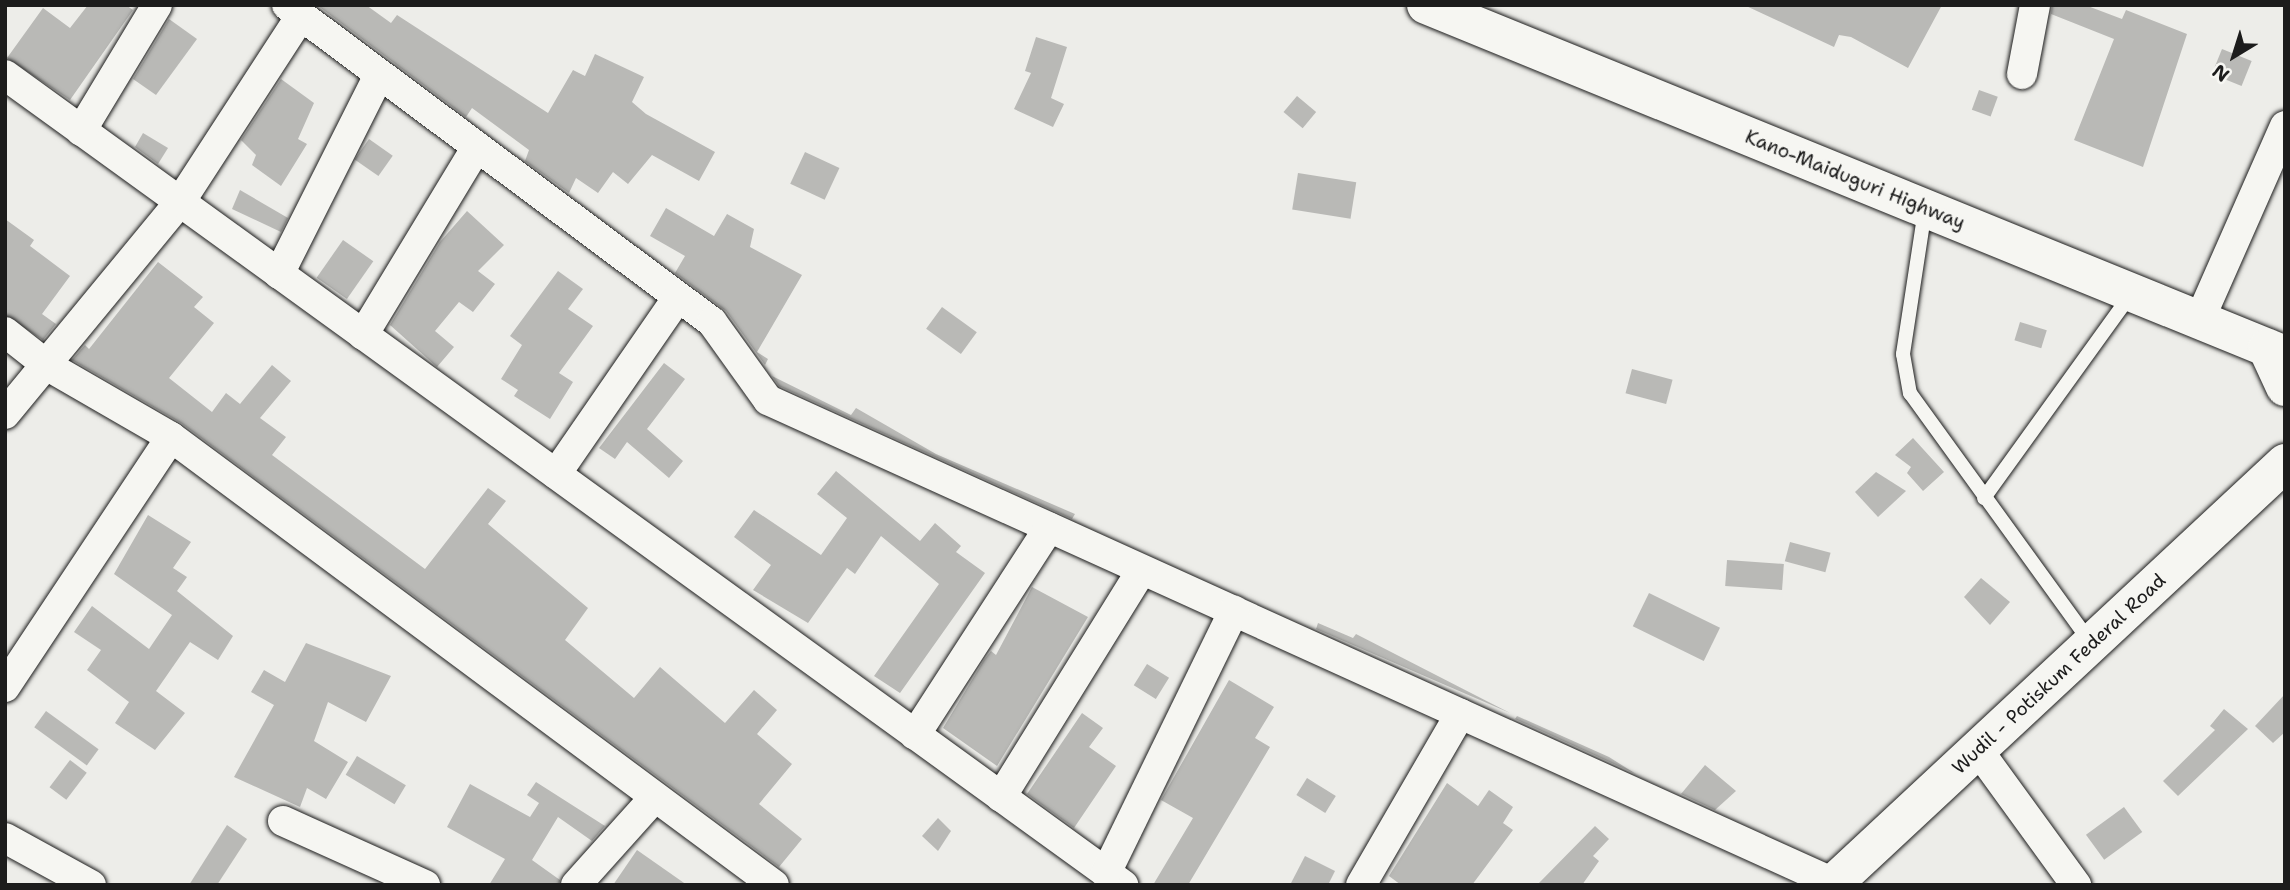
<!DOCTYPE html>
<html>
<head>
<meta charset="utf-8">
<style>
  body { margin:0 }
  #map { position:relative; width:2290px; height:890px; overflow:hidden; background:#edede9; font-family:"Shantell Sans",sans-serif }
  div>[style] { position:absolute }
  .building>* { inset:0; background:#b9b9b6; transform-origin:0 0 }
  .roads { filter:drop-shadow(0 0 2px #1c1c1c) drop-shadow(0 0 2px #1c1c1c) }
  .lane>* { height:14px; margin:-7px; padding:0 7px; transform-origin:7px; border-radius:7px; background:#f6f6f2 }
  .street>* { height:30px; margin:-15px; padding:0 15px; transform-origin:15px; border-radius:15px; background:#f6f6f2 }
  .primary>* { height:38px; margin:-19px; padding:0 19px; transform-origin:19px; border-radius:19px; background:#f6f6f2 }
  .highway>* { height:38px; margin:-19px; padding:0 19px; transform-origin:19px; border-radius:19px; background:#f6f6f2 }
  span { translate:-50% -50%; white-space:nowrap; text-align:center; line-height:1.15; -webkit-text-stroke:5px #f6f6f2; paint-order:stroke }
  .street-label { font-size:19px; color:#1c1c1c }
  .frame { position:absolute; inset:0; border:7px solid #1c1c1c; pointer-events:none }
  .north { position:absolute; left:2199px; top:21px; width:70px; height:70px; -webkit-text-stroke:5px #f6f6f2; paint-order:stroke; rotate:218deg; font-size:19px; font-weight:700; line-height:28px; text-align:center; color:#1c1c1c }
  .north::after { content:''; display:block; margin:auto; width:24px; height:32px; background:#1c1c1c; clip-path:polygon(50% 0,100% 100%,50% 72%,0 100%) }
</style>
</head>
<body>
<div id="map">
  <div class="building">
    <i style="clip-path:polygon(88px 5px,126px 5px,133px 10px,70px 100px,7px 58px,43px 8px,70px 28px)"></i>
    <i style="clip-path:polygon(317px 5px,366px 5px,391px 23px,397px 15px,548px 113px,573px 70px,585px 76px,595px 54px,644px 77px,632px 102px,646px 114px,715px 152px,699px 181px,652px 155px,628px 184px,613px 172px,598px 193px,576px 178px,569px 193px,525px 161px,529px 150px,472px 108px,466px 117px)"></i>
    <i style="clip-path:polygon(1744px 5px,1942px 5px,1908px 68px,1851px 37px,1839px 35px,1834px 47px)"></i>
    <i style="clip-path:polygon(2052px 5px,2085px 5px,2122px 19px,2126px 10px,2187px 34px,2143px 167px,2074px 140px,2114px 39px,2051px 14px)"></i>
    <i style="clip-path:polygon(169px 19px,197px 39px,156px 95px,133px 79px)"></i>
    <i style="clip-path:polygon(1036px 37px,1067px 47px,1051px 98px,1064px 104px,1053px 127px,1014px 109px,1031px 73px,1025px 71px)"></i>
    <i style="left:2222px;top:49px;width:32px;height:27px;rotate:22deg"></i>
    <i style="clip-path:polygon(281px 79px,314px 103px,298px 139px,307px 144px,281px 186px,252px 165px,256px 155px,241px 140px)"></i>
    <i style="left:1979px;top:90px;width:20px;height:21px;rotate:20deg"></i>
    <i style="left:1297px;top:96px;width:25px;height:21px;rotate:40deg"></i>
    <i style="clip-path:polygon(143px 133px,168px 148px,158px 164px,135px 147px)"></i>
    <i style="left:369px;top:139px;width:29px;height:25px;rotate:35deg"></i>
    <i style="left:805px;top:152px;width:38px;height:35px;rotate:25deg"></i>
    <i style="left:1298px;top:173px;width:59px;height:37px;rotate:9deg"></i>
    <i style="clip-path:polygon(240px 190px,288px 218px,281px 232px,232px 209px)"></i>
    <i style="clip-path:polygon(666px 208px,714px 236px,727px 214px,754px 229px,750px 247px,802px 275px,757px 352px,768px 359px,765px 365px,726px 311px,675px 273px,685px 256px,650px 236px)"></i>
    <i style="clip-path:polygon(467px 211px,504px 245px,478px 271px,495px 284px,473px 312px,459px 302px,435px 331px,454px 347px,437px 367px,390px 325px,440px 242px)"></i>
    <i style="clip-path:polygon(5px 219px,34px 240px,30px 246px,70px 276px,42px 314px,56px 324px,43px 340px,5px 315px)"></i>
    <i style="left:343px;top:240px;width:37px;height:46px;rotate:35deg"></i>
    <i style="clip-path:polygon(158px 262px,203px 297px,194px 307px,214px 323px,169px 378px,212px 412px,226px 393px,240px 404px,272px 365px,291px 381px,260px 418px,286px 437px,272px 455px,425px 569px,488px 488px,506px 501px,488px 524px,588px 608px,565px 640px,634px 698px,660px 667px,725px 723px,754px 690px,777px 710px,757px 734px,792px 764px,759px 804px,802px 839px,779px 867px,181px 423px,72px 360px,85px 345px,89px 349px)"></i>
    <i style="clip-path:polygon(558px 271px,583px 289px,568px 309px,593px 326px,559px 373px,573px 382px,550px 419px,514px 396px,518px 390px,501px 379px,522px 345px,510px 336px)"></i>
    <i style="left:942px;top:307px;width:43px;height:27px;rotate:36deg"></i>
    <i style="left:2020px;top:322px;width:28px;height:19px;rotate:17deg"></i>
    <i style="clip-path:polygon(664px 363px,685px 379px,647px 429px,683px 461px,669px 478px,627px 442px,615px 459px,599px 448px)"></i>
    <i style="left:1632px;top:369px;width:42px;height:25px;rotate:15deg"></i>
    <i style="clip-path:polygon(772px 376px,851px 415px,856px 408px,936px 454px,1075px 514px,1072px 519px,779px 386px)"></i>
    <i style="clip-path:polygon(1913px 438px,1944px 472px,1923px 491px,1907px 473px,1911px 467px,1895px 455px)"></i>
    <i style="clip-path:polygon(836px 471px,920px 541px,935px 523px,961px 546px,956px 552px,985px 573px,900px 693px,874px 676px,939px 584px,881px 536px,855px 574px,847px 568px,808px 623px,753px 590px,771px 565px,734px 537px,754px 510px,821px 555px,847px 518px,817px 494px)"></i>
    <i style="clip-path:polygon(1876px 472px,1906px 491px,1878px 517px,1855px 492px)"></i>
    <i style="clip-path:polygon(148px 515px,191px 542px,173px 568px,187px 577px,177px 591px,233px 636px,218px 660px,190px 642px,156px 691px,185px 713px,155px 750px,115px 723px,129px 702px,87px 670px,101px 650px,74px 632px,92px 606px,149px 649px,172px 615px,114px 574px)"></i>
    <i style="left:1790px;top:542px;width:42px;height:20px;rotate:15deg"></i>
    <i style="left:1727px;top:560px;width:57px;height:26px;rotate:4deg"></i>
    <i style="clip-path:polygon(1981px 578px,2010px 602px,1990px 625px,1964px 597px)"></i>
    <i style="clip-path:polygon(1032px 587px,1088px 617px,997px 766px,943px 728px,984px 660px,991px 651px,996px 655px)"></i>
    <i style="left:1649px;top:593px;width:79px;height:37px;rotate:26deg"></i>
    <i style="clip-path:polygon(1318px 623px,1353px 638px,1356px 634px,1510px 713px,1316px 629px)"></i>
    <i style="clip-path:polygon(306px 643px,391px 676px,366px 722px,328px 702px,314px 741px,348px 762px,326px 799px,307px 788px,300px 807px,234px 777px,274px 705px,251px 692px,264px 670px,285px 682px)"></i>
    <i style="left:1147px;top:664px;width:26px;height:25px;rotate:32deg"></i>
    <i style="clip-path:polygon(1229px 680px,1274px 707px,1255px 738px,1270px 747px,1188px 885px,1153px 885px,1193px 818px,1161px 800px)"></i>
    <i style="clip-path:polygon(2285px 694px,2285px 732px,2273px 743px,2255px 726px)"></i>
    <i style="clip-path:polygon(2224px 709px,2248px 729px,2178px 796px,2163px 781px,2215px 730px,2210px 726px)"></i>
    <i style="left:46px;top:711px;width:65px;height:20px;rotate:36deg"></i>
    <i style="clip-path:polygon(1082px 713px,1103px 728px,1089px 747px,1116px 766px,1074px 828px,1027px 794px)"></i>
    <i style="clip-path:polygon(1517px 716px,1609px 757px,1636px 774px,1515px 719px)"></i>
    <i style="left:357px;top:756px;width:57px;height:22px;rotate:31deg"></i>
    <i style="left:70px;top:760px;width:21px;height:34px;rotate:37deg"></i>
    <i style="clip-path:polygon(1705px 765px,1736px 791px,1715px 810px,1681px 794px)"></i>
    <i style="left:1307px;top:778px;width:34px;height:20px;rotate:32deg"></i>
    <i style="clip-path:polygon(536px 782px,605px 826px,592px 841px,558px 817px,532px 860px,560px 880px,559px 885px,489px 885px,505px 859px,447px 827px,470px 784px,530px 817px,539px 803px,527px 795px)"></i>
    <i style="clip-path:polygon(1447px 783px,1478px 806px,1489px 790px,1513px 807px,1503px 823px,1513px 830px,1472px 885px,1401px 885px,1389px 876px)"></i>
    <i style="left:2124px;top:807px;width:31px;height:47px;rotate:54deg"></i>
    <i style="clip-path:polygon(938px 818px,951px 831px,938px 851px,922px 836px)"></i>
    <i style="clip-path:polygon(227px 825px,247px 839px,217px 885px,189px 885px)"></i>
    <i style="clip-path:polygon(1595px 826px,1609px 839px,1593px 856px,1599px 861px,1582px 885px,1537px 885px)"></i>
    <i style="clip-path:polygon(637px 850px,687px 885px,613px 885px)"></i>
    <i style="clip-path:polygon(1305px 856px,1335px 871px,1328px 885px,1290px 885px)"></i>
  </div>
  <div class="roads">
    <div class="lane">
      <i style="left:1925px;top:210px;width:146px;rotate:98.7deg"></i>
      <i style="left:1903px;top:354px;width:40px;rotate:80deg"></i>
      <i style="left:1910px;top:393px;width:309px;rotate:54.1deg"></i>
      <i style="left:1984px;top:498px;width:251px;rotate:-54.2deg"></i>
    </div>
    <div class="street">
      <i style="left:287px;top:5px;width:530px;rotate:36.72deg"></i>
      <i style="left:712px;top:322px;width:96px;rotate:54.3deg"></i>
      <i style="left:768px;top:400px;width:1170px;rotate:24.38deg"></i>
      <i style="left:2022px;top:74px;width:70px;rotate:-79.3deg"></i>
      <i style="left:5px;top:75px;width:1381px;rotate:35.92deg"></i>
      <i style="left:81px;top:131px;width:147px;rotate:-58.9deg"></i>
      <i style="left:279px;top:274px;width:223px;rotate:-63.3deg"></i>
      <i style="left:2199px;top:321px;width:213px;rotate:-66.2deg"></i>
      <i style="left:5px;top:332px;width:55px;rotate:38.3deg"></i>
      <i style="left:48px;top:366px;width:142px;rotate:30deg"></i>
      <i style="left:171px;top:437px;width:751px;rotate:36.61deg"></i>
      <i style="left:363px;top:335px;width:220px;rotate:-58.8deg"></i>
      <i style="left:5px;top:414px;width:275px;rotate:-50.5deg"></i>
      <i style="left:180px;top:202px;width:222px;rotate:-57deg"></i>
      <i style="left:556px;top:474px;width:215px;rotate:-55.4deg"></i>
      <i style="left:5px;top:687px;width:300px;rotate:-56.4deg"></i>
      <i style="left:915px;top:735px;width:247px;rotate:-57.1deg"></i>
      <i style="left:1978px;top:750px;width:167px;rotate:54deg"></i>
      <i style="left:1001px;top:797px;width:267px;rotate:-58.2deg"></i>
      <i style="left:283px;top:821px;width:156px;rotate:24.3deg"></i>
      <i style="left:5px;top:838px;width:98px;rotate:28.7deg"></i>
      <i style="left:1106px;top:873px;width:292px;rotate:-64deg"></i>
      <i style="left:576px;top:885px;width:118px;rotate:-48.1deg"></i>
      <i style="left:1361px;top:885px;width:198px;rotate:-59.9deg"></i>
    </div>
    <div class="primary">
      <i style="left:1832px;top:885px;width:619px;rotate:-42.97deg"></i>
    </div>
    <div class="highway">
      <i style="left:1426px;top:5px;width:928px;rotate:22.17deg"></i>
      <i style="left:2267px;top:348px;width:43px;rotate:65.2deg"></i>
    </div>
  </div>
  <div class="street-label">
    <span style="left:1855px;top:180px;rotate:22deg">Kano-Maiduguri Highway</span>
    <span style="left:2059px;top:674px;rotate:-43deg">Wudil - Potiskum Federal Road</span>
  </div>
  <div class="frame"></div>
  <div class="north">N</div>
</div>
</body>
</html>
